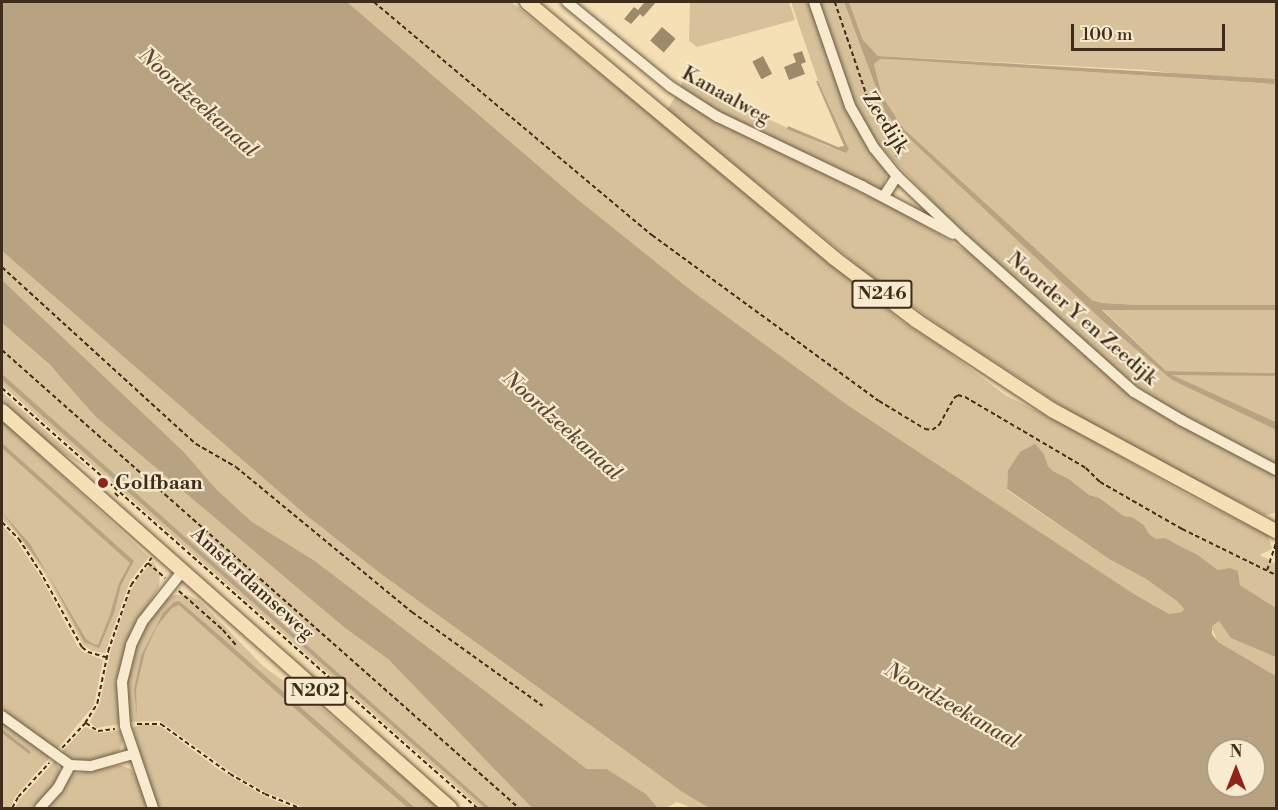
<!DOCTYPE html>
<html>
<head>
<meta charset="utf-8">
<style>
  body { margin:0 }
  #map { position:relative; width:1278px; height:810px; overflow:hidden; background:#f5dfb5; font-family:"Libre Bodoni",serif }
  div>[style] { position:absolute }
  .green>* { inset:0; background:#d6c19b }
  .water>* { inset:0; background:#b7a281 }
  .stream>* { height:3px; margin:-1.5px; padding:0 1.5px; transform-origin:1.5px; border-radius:1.5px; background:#b7a281 }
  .building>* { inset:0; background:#9d8a6b; transform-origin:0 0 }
  .path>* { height:1.5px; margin-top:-0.75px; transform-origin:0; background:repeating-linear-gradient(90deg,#3e2d1b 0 4.5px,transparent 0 7.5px) }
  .roads { filter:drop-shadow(0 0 2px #6c5a42) drop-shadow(0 0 2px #6c5a42) }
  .minor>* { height:10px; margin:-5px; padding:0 5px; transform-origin:5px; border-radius:5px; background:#f8eacf }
  .major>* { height:14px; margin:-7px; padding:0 7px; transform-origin:7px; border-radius:7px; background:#f5dfb5 }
  .dots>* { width:16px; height:16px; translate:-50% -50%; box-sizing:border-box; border:3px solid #f8eacf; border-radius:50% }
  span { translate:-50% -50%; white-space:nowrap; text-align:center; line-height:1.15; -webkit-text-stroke:4.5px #f8eacf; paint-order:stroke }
  .shield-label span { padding:2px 4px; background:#f8eacf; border:2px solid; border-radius:4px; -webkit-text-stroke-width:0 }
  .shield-label { font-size:18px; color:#3e2d1b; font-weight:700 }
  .street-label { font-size:20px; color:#3e2d1b }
  .poi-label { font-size:20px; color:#3e2d1b; font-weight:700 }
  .left { translate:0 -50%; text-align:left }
  .water-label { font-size:21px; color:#5c4a34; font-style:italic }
  .frame { position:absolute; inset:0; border:3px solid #3e2d1b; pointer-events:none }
  .north { position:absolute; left:1206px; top:738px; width:60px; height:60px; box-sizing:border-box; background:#f8eacf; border:2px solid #ae9e87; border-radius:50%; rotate:0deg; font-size:16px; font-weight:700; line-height:24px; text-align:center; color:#3e2d1b }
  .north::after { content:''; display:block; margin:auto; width:21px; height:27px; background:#8f2418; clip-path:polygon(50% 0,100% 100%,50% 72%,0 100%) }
  .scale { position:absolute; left:1071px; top:24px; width:154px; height:27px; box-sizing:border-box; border:3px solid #3e2d1b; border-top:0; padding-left:8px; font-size:18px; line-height:21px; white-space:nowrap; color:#3e2d1b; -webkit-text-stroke:4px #f8eacf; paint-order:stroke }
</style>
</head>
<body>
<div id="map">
  <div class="green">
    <i style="clip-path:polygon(347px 2px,511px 2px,697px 151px,901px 321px,943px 348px,1005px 395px,1076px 431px,1186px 494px,1268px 535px,1272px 549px,1260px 555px,1276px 564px,1276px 608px,1240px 585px,1238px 571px,1218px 570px,1198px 555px,1176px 544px,1156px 539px,1149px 534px,1144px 525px,1132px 517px,1124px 516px,1101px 498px,1089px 495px,1069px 479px,1053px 471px,1048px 466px,1044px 454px,1020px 452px,1008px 470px,1007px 490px,1109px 559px,1146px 579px,1177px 601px,1184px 609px,1182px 612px,1171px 614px,1217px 640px,1211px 626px,1219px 621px,1276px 657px,1276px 676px,1134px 594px,849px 406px,692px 291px,576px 198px)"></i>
    <i style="clip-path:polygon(690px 2px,789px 2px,795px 20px,697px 47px,689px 41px)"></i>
    <i style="clip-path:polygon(791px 2px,810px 2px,834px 74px,885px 165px,887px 173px,883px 187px,876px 189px,710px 107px,681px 89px,682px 82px,690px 83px,829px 147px,849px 149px,818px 81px)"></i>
    <i style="clip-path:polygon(817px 2px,844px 2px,884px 110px,899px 129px,1105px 323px,1172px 380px,1276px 430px,1276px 464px,1165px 405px,1123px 377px,942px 212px,872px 137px,857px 111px)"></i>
    <i style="clip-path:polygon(849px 2px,1276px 2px,1276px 305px,1139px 305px,1102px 303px,1092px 300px,904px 129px,882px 96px,874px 64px,880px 59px,902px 60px,1273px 84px,1146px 70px,878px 56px,863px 40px)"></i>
    <i style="clip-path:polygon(677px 94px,753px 139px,900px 211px,970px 253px,1177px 423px,1276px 476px,1276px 513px,1265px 515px,1106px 435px,946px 330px,871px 276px,667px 110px)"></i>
    <i style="clip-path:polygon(2px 251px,307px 516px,381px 574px,671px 784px,709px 808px,692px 808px,677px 802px,666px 808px,657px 807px,646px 794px,607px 769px,587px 769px,315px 561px,251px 521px,216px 489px,184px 452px,2px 280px)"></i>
    <i style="clip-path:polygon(1102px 309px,1276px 310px,1276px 373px,1166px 371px)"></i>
    <i style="clip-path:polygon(2px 323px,282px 573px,345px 628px,388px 659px,532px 808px,480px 808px,2px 385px)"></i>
    <i style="clip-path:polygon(1172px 374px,1276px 376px,1276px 422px,1175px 377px)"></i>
    <i style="clip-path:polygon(2px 392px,63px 446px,92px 472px,46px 442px,2px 402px)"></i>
    <i style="clip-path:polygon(2px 420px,149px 557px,130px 581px,105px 653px,92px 651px,83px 645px,45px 574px,18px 535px,2px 519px)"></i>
    <i style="clip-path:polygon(2px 525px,16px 540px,42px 579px,78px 647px,83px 652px,103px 660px,94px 705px,57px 750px,2px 710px)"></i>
    <i style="clip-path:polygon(153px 561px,160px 574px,159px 587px,136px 624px,120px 668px,117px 695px,120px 724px,96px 728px,90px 722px,100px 703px,110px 653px,130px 592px,138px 578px)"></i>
    <i style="clip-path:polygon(174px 595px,187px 595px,199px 600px,263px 666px,324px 710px,440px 808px,305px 808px,265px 792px,234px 774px,160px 721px,130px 722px,126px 686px,134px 649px,145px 626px,164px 601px)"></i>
    <i style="clip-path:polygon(2px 722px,50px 757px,15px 797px,10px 808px,2px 808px)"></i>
    <i style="clip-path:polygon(143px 724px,160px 726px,218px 769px,264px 796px,293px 808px,158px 808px,132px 728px)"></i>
    <i style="clip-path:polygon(85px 727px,100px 733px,121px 730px,123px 742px,119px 752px,95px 761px,78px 761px,61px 753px)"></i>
    <i style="clip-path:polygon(55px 761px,60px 771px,55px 786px,35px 808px,15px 808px,19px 800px)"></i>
    <i style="clip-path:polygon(120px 765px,131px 769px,136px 775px,149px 808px,46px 808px,73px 774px)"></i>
  </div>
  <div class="water">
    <i style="clip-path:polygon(evenodd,2px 2px,347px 2px,576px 198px,692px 291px,849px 406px,1134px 594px,1169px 614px,1182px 612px,1184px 609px,1177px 601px,1146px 579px,1109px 559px,1007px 489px,1008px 470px,1020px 452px,1035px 444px,1044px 454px,1048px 466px,1053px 471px,1069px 479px,1089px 495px,1100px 498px,1124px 516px,1132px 517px,1144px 525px,1149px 534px,1156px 539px,1165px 538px,1176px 544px,1198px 555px,1218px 570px,1230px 568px,1238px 571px,1240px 585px,1276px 608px,1276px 657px,1231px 638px,1219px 621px,1212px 626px,1212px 634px,1218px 642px,1276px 676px,1276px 808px,709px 808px,681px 791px,381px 574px,307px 516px,2px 251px,2px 2px,1218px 750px,1254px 750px,1254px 786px,1218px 786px,1218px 750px)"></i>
    <i style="clip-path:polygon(844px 2px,849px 2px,863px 40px,878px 56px,1275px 79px,1274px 84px,902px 60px,880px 59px,874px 64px,882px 96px,904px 129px,1092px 300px,1102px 303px,1139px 305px,1276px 305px,1276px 310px,1102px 310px,1166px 371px,1276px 373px,1276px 376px,1172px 375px,1276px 422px,1276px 430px,1172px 380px,1105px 323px,899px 129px,885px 112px)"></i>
    <i style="clip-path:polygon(816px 81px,818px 81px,849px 149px,846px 153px,787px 129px,788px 126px,838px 147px,844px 146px)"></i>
    <i style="clip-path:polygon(2px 280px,184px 452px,216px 489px,251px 521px,315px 561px,587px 769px,607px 769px,646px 794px,657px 807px,664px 808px,532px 808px,388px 659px,345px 628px,96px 417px,51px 366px,2px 323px)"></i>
    <i style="clip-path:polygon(2px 374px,48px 415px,490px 808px,485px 808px,294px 639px,2px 380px)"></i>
    <i style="clip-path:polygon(2px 443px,134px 561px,121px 585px,114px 613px,99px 648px,84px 642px,47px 573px,2px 512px,30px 544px,86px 639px,93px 644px,98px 645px,110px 615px,119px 583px,130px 563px,2px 448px)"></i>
    <i style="clip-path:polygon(179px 601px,220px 636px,415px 808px,408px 808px,373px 778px,179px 605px,172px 608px,157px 626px,145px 652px,136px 690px,137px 717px,134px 690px,141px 656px,163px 613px,174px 602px)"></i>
  </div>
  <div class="stream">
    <i style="left:2px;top:731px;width:34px;rotate:38deg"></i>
  </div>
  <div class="building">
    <i style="clip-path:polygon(645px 2px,656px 2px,643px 17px,640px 14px,631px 24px,624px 19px,634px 7px,638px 10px)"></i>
    <i style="left:662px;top:27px;width:18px;height:18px;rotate:41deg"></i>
    <i style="clip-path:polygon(802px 51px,806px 62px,801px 64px,805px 74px,789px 80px,784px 67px,796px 62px,793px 54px)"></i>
    <i style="left:763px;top:56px;width:20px;height:12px;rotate:63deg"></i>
  </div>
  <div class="path">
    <i style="left:374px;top:2px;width:363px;rotate:40deg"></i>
    <i style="left:652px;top:235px;width:281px;rotate:36.2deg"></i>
    <i style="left:879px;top:401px;width:54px;rotate:31.3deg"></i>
    <i style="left:925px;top:429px;width:7px;rotate:8deg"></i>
    <i style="left:932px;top:430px;width:9px;rotate:-36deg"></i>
    <i style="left:939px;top:425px;width:31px;rotate:-61deg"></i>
    <i style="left:954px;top:398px;width:5px;rotate:-37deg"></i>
    <i style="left:958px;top:395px;width:7px;rotate:16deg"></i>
    <i style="left:965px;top:397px;width:140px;rotate:30.4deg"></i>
    <i style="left:1086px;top:468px;width:20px;rotate:45deg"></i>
    <i style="left:1100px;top:482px;width:95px;rotate:29.8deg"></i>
    <i style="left:1182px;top:529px;width:105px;rotate:26.1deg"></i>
    <i style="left:835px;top:2px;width:112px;rotate:71.2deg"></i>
    <i style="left:871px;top:108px;width:48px;rotate:57deg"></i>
    <i style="left:897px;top:148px;width:9px;rotate:90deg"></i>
    <i style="left:2px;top:267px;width:263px;rotate:42.4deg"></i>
    <i style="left:196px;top:444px;width:46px;rotate:29.9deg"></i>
    <i style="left:236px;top:467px;width:228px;rotate:39.5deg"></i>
    <i style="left:412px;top:612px;width:161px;rotate:35.7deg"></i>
    <i style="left:2px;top:350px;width:691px;rotate:41.54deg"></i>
    <i style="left:2px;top:388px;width:634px;rotate:41.48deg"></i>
    <i style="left:115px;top:493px;width:7px;rotate:45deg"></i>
    <i style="left:2px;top:522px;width:24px;rotate:45deg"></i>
    <i style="left:19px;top:539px;width:38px;rotate:57deg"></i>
    <i style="left:40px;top:571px;width:87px;rotate:61.1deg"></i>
    <i style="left:82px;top:647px;width:8px;rotate:40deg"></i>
    <i style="left:88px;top:652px;width:19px;rotate:16deg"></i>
    <i style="left:148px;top:563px;width:23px;rotate:41deg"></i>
    <i style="left:1267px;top:570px;width:28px;rotate:-72deg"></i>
    <i style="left:179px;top:591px;width:59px;rotate:41.6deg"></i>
    <i style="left:223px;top:630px;width:21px;rotate:49deg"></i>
    <i style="left:86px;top:723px;width:14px;rotate:34deg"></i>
    <i style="left:98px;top:731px;width:17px;rotate:-7deg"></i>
    <i style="left:137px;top:724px;width:24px"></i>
    <i style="left:161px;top:724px;width:85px;rotate:35.9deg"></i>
    <i style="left:230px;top:774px;width:40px;rotate:29.7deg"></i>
    <i style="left:265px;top:794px;width:37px;rotate:22deg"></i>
    <i style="left:62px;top:748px;width:34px;rotate:-47deg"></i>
    <i style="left:85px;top:723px;width:22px;rotate:-58deg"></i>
    <i style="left:97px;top:704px;width:54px;rotate:-78.3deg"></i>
    <i style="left:108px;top:651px;width:70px;rotate:-70.8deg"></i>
    <i style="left:131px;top:585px;width:34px;rotate:-53deg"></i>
    <i style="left:12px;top:808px;width:13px;rotate:-61deg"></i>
    <i style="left:18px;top:797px;width:46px;rotate:-47.6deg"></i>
  </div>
  <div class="roads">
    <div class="minor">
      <i style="left:567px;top:2px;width:134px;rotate:39.3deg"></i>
      <i style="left:671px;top:87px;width:56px;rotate:32.6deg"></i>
      <i style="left:718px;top:117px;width:160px;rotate:25.6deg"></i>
      <i style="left:862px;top:186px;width:103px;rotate:27.8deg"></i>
      <i style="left:814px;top:2px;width:110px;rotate:70.9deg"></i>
      <i style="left:850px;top:106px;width:48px;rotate:60.3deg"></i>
      <i style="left:874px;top:148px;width:36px;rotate:51deg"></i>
      <i style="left:897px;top:176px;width:93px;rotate:43.7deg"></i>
      <i style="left:964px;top:240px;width:228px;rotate:41.8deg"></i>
      <i style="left:1134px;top:392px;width:55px;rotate:30.8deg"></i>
      <i style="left:1181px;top:420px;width:107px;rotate:27.8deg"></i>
      <i style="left:884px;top:196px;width:24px;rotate:-57deg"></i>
      <i style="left:2px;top:716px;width:84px;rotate:35.8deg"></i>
      <i style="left:70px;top:765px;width:21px;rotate:3deg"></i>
      <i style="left:91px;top:766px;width:44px;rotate:-15.9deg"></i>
      <i style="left:40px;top:808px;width:27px;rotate:-48deg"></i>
      <i style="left:58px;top:788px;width:26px;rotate:-62deg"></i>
      <i style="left:153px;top:808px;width:87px;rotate:-108.9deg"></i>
      <i style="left:125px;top:726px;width:44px;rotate:-93.9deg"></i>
      <i style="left:122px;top:682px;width:38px;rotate:-76deg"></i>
      <i style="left:131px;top:645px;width:25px;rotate:-64deg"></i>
      <i style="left:142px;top:622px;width:63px;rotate:-51.5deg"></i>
    </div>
    <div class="major">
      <i style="left:527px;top:2px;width:400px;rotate:39.8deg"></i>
      <i style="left:834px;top:258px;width:104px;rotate:37.2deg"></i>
      <i style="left:917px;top:321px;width:162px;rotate:33.4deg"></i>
      <i style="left:1052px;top:410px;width:255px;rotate:28.4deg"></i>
      <i style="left:2px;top:411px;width:599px;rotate:41.55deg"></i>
    </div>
  </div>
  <div class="dots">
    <i style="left:103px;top:483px;background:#8f2418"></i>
  </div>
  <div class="shield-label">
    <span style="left:882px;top:294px">N246</span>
    <span style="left:315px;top:691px">N202</span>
  </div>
  <div class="street-label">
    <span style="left:726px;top:96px;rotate:29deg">Kanaalweg</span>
    <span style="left:885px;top:123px;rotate:58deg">Zeedijk</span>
    <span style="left:1082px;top:319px;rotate:41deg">Noorder Y en Zeedijk</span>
    <span style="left:252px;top:584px;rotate:42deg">Amsterdamseweg</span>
  </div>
  <div class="poi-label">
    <span class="left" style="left:115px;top:483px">Golfbaan</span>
  </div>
  <div class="water-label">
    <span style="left:198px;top:103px;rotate:42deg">Noordzeekanaal</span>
    <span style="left:562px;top:426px;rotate:42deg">Noordzeekanaal</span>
    <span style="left:952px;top:706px;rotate:30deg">Noordzeekanaal</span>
  </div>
  <div class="frame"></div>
  <div class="north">N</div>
  <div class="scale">100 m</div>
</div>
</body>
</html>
